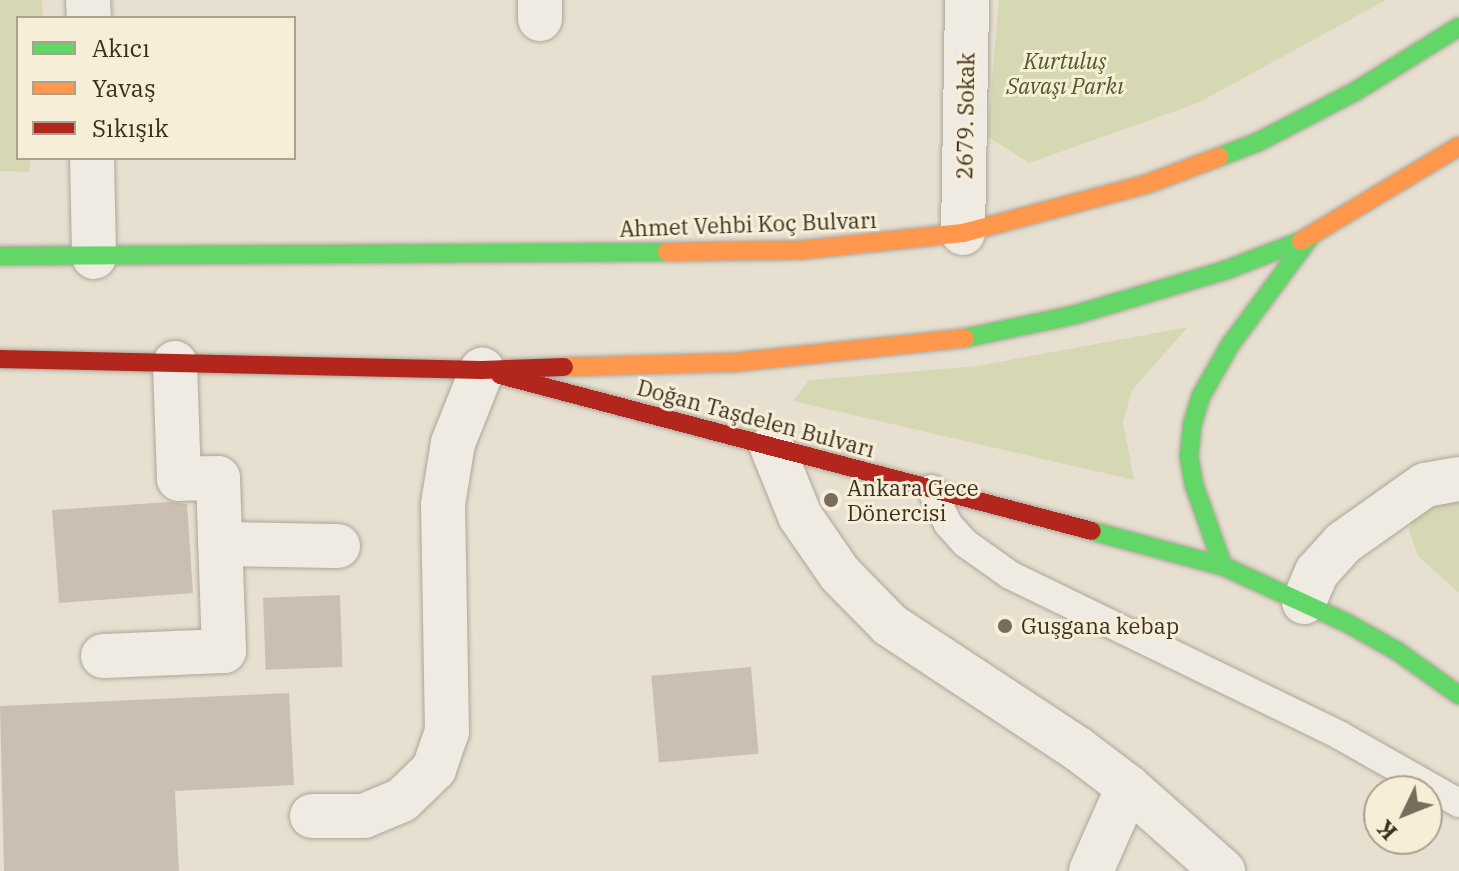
<!DOCTYPE html>
<html>
<head>
<meta charset="utf-8">
<style>
  body { margin:0 }
  #map { position:relative; width:1459px; height:871px; overflow:hidden; background:#e7e0d1; font-family:"IBM Plex Serif",serif }
  div>[style] { position:absolute }
  .green>* { inset:0; background:#d6d7b3 }
  .building>* { inset:0; background:#cbbfb2; transform-origin:0 0 }
  .roads { filter:drop-shadow(0 0 2px #ada599) drop-shadow(0 0 2px #ada599) }
  .lane>* { height:28px; margin:-14px; padding:0 14px; transform-origin:14px; border-radius:14px; background:#efebe3 }
  .street>* { height:44px; margin:-22px; padding:0 22px; transform-origin:22px; border-radius:22px; background:#efebe3 }
  .fast>* { height:18px; margin:-9px; padding:0 9px; transform-origin:9px; border-radius:9px; background:#63d668 }
  .slow>* { height:18px; margin:-9px; padding:0 9px; transform-origin:9px; border-radius:9px; background:#ff974d }
  .jam>* { height:18px; margin:-9px; padding:0 9px; transform-origin:9px; border-radius:9px; background:#b3261e }
  .dots>* { width:22px; height:22px; translate:-50% -50%; box-sizing:border-box; border:4px solid #f7eed8; border-radius:50% }
  span { translate:-50% -50%; white-space:nowrap; text-align:center; line-height:1.15; -webkit-text-stroke:6px #f7eed8; paint-order:stroke }
  .park-label { font-size:22px; color:#4d5a26; font-style:italic }
  .street-label { font-size:22px; color:#3d2e20 }
  .poi-label { font-size:22px; color:#3d2e20 }
  .left { translate:0 -50%; text-align:left }
  .legend { position:absolute; left:16px; top:16px; width:280px; height:144px; box-sizing:border-box; background:#f7eed8; border:2px solid #ada18e; margin:0; padding:10px 14px; list-style:none; font-size:24px; color:#3d2e20 }
  .legend li { display:flex; align-items:center; gap:16px; height:40px }
  .legend b { width:40px; border:2px solid #ada18e }
  .north { position:absolute; left:1363px; top:775px; width:80px; height:80px; box-sizing:border-box; background:#f7eed8; border:2px solid #ada18e; border-radius:50%; rotate:227deg; font-size:22px; font-weight:700; line-height:32px; text-align:center; color:#3d2e20 }
  .north::after { content:''; display:block; margin:auto; width:28px; height:36px; background:#786c5e; clip-path:polygon(50% 0,100% 100%,50% 72%,0 100%) }
</style>
</head>
<body>
<div id="map">
  <div class="green">
    <i style="clip-path:polygon(0 0,42px 0,43px 18px,18px 18px,18px 158px,31px 158px,29px 172px,0 171px)"></i>
    <i style="clip-path:polygon(999px 0,1386px 0,1198px 103px,1029px 163px,987px 136px)"></i>
    <i style="clip-path:polygon(1188px 327px,1132px 390px,1123px 422px,1134px 480px,793px 401px,809px 380px,977px 366px)"></i>
    <i style="clip-path:polygon(1459px 497px,1459px 593px,1418px 556px,1409px 530px,1421px 506px)"></i>
  </div>
  <div class="building">
    <i style="clip-path:polygon(169px 502px,187px 504px,193px 593px,59px 603px,52px 510px)"></i>
    <i style="left:340px;top:595px;width:72px;height:77px;rotate:88deg"></i>
    <i style="left:751px;top:667px;width:87px;height:100px;rotate:85deg"></i>
    <i style="clip-path:polygon(289px 693px,294px 785px,175px 791px,179px 871px,4px 871px,0 706px)"></i>
  </div>
  <div class="roads">
    <div class="lane">
      <i style="left:931px;top:489px;width:39px;rotate:64deg"></i>
      <i style="left:948px;top:524px;width:25px;rotate:48deg"></i>
      <i style="left:965px;top:543px;width:55px;rotate:35.4deg"></i>
      <i style="left:1010px;top:575px;width:368px;rotate:25.9deg"></i>
      <i style="left:1341px;top:736px;width:136px;rotate:29.6deg"></i>
    </div>
    <div class="street">
      <i style="left:88px;top:0;width:18px;rotate:87deg"></i>
      <i style="left:540px;top:19px;width:19px;rotate:-90deg"></i>
      <i style="left:92px;top:158px;width:99px;rotate:88.8deg"></i>
      <i style="left:963px;top:233px;width:233px;rotate:-89deg"></i>
      <i style="left:772px;top:447px;width:74px;rotate:67.9deg"></i>
      <i style="left:800px;top:516px;width:70px;rotate:55.4deg"></i>
      <i style="left:840px;top:574px;width:71px;rotate:45.6deg"></i>
      <i style="left:890px;top:625px;width:225px;rotate:33.4deg"></i>
      <i style="left:1078px;top:749px;width:63px;rotate:37.2deg"></i>
      <i style="left:1128px;top:787px;width:127px;rotate:41.5deg"></i>
      <i style="left:220px;top:544px;width:118px;rotate:1deg"></i>
      <i style="left:1304px;top:602px;width:33px;rotate:-67deg"></i>
      <i style="left:1317px;top:572px;width:39px;rotate:-48deg"></i>
      <i style="left:1343px;top:543px;width:100px;rotate:-35.3deg"></i>
      <i style="left:1425px;top:485px;width:35px;rotate:-10deg"></i>
      <i style="left:103px;top:656px;width:121px;rotate:-2.4deg"></i>
      <i style="left:224px;top:651px;width:173px;rotate:-92deg"></i>
      <i style="left:218px;top:478px;width:39px;rotate:179deg"></i>
      <i style="left:179px;top:479px;width:116px;rotate:-92deg"></i>
      <i style="left:312px;top:816px;width:52px"></i>
      <i style="left:364px;top:816px;width:41px;rotate:-22.8deg"></i>
      <i style="left:402px;top:800px;width:45px;rotate:-44.1deg"></i>
      <i style="left:434px;top:769px;width:39px;rotate:-71deg"></i>
      <i style="left:447px;top:732px;width:228px;rotate:-91deg"></i>
      <i style="left:443px;top:504px;width:62px;rotate:-80.7deg"></i>
      <i style="left:453px;top:443px;width:79px;rotate:-68.3deg"></i>
      <i style="left:1091px;top:871px;width:92px;rotate:-66.2deg"></i>
    </div>
    <div class="fast">
      <i style="left:1219px;top:157px;width:42px;rotate:-21deg"></i>
      <i style="left:1258px;top:142px;width:110px;rotate:-27.5deg"></i>
      <i style="left:1356px;top:91px;width:121px;rotate:-31.9deg"></i>
      <i style="left:0;top:256px;width:667px;rotate:-0.34deg"></i>
      <i style="left:965px;top:338px;width:111px;rotate:-11.9deg"></i>
      <i style="left:1074px;top:315px;width:159px;rotate:-16.5deg"></i>
      <i style="left:1226px;top:270px;width:80px;rotate:-21.1deg"></i>
      <i style="left:1092px;top:531px;width:136px;rotate:15deg"></i>
      <i style="left:1223px;top:566px;width:136px;rotate:24.7deg"></i>
      <i style="left:1347px;top:623px;width:57px;rotate:29.2deg"></i>
      <i style="left:1397px;top:651px;width:76px;rotate:35.4deg"></i>
      <i style="left:1223px;top:566px;width:86px;rotate:-109.7deg"></i>
      <i style="left:1194px;top:485px;width:29px;rotate:-100deg"></i>
      <i style="left:1189px;top:456px;width:31px;rotate:-84deg"></i>
      <i style="left:1192px;top:425px;width:30px;rotate:-73deg"></i>
      <i style="left:1201px;top:396px;width:59px;rotate:-60.4deg"></i>
      <i style="left:1230px;top:345px;width:134px;rotate:-53.5deg"></i>
    </div>
    <div class="slow">
      <i style="left:1301px;top:241px;width:184px;rotate:-31deg"></i>
      <i style="left:667px;top:252px;width:134px;rotate:-0.9deg"></i>
      <i style="left:801px;top:250px;width:163px;rotate:-6deg"></i>
      <i style="left:963px;top:233px;width:190px;rotate:-14.9deg"></i>
      <i style="left:1147px;top:184px;width:77px;rotate:-20.6deg"></i>
      <i style="left:564px;top:367px;width:174px;rotate:-1.6deg"></i>
      <i style="left:738px;top:362px;width:228px;rotate:-6deg"></i>
    </div>
    <div class="jam">
      <i style="left:0;top:359px;width:482px;rotate:1.3deg"></i>
      <i style="left:482px;top:370px;width:82px;rotate:-2.1deg"></i>
      <i style="left:500px;top:375px;width:612px;rotate:14.76deg"></i>
    </div>
  </div>
  <div class="dots">
    <i style="left:831px;top:500px;background:#786c5e"></i>
    <i style="left:1005px;top:626px;background:#786c5e"></i>
  </div>
  <div class="park-label">
    <span style="left:1065px;top:73px">Kurtuluş<br>Savaşı Parkı</span>
  </div>
  <div class="street-label">
    <span style="left:965px;top:116px;rotate:-89deg">2679. Sokak</span>
    <span style="left:748px;top:224px;rotate:-2deg">Ahmet Vehbi Koç Bulvarı</span>
    <span style="left:756px;top:418px;rotate:15deg">Doğan Taşdelen Bulvarı</span>
  </div>
  <div class="poi-label">
    <span class="left" style="left:847px;top:500px">Ankara Gece<br>Dönercisi</span>
    <span class="left" style="left:1021px;top:626px">Guşgana kebap</span>
  </div>
  <ul class="legend">
  <li><b style="height:10px;background:#63d668"></b>Akıcı</li>
  <li><b style="height:10px;background:#ff974d"></b>Yavaş</li>
  <li><b style="height:10px;background:#b3261e"></b>Sıkışık</li>
  </ul>
  <div class="north">K</div>
</div>
</body>
</html>
